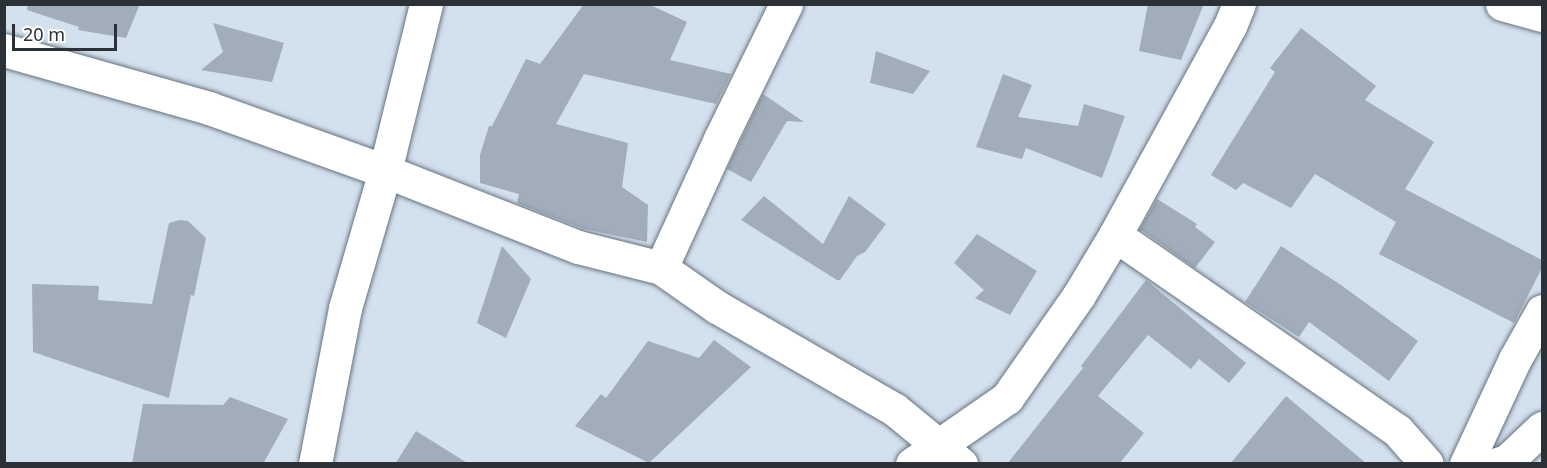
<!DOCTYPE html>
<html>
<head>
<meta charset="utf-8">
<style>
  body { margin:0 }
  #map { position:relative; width:1547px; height:468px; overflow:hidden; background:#d3e0ee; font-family:"Noto Sans",sans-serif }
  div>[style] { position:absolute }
  .building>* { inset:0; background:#a1adba }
  .roads { filter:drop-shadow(0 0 2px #67737f) drop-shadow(0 0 2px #67737f) }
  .street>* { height:33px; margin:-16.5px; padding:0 16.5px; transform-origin:16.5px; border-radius:16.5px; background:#fff }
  span { translate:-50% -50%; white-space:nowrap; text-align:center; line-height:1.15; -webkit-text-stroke:5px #fff; paint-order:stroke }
  .frame { position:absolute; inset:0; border:6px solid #2c3137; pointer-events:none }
  .scale { position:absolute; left:12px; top:24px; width:105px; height:27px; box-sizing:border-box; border:3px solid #2c3137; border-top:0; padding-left:8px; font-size:18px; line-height:21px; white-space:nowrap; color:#2c3137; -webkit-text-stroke:4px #fff; paint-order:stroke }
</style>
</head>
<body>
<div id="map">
  <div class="building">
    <i style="clip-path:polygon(28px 4px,140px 4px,126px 38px,78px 30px,79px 27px,27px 10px)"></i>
    <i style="clip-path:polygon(584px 4px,648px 4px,687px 22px,670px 60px,731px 74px,716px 104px,584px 74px,556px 124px,628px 143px,622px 187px,648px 205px,647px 242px,584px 229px,517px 203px,519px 194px,480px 183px,480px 155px,489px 126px,492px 126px,526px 59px,540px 64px)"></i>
    <i style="clip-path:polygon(1148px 4px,1204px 4px,1181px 60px,1139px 51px)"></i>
    <i style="clip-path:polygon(213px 23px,284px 43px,272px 82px,201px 70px,223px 52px)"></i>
    <i style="clip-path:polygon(1301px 28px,1376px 86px,1365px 100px,1434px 142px,1405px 189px,1542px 260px,1542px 268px,1514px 323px,1379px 254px,1396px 222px,1315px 174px,1291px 208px,1243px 183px,1236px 190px,1211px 175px,1275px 72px,1270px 68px)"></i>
    <i style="clip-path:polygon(876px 51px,930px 71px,913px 94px,870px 83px)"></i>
    <i style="clip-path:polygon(1003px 74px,1032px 85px,1018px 117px,1078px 126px,1084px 104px,1125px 116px,1102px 178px,1026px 148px,1022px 159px,976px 147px)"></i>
    <i style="clip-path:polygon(763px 94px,804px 122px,787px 121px,751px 182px,727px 169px)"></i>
    <i style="clip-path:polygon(764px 196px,823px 244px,849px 196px,886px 224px,865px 252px,857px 256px,840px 280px,837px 280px,741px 220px)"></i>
    <i style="clip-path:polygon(1157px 199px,1197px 224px,1195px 227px,1215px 242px,1195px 268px,1140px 229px)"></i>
    <i style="clip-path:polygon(180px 220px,188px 221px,206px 238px,194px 296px,191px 295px,169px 398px,33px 352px,32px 284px,99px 286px,98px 300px,152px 304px,169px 223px)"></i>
    <i style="clip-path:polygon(977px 234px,1037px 271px,1010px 315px,975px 298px,984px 290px,954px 263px)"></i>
    <i style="clip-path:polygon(502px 246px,531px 279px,506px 338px,477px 323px)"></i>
    <i style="clip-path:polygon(1281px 246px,1341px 285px,1418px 341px,1389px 381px,1309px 322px,1299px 337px,1245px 302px)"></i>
    <i style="clip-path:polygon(1146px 280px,1246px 363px,1229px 383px,1199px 359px,1191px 369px,1148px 335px,1098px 396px,1144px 433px,1119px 464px,1007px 464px,1083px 368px,1081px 366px)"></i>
    <i style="clip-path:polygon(714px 340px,751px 367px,649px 463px,575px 426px,601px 394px,606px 398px,648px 341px,699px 358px)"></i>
    <i style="clip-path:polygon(1286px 396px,1367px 464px,1230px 464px)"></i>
    <i style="clip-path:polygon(230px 397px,288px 419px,263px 464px,132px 464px,143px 404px,223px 405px)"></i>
    <i style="clip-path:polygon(416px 431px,469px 464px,395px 464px)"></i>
  </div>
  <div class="roads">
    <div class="street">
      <i style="left:1502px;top:4px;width:41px;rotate:15.4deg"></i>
      <i style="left:4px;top:50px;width:213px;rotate:15.8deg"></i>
      <i style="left:209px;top:108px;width:187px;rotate:19.7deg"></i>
      <i style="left:385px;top:171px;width:207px;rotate:21.5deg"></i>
      <i style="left:578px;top:247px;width:86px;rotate:14.2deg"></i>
      <i style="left:661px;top:268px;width:68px;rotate:34.9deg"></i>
      <i style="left:717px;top:307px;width:204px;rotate:30deg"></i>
      <i style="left:894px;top:409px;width:87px;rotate:39.4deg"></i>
      <i style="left:1115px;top:235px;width:343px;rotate:34.7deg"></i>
      <i style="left:1397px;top:430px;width:45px;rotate:48.6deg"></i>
      <i style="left:661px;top:268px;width:142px;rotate:-65.4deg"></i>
      <i style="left:720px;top:139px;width:150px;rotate:-63.9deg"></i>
      <i style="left:315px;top:464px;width:159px;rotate:-79.1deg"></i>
      <i style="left:345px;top:308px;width:143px;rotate:-73.7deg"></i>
      <i style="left:385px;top:171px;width:172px;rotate:-76.2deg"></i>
      <i style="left:912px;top:464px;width:116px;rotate:-34.8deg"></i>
      <i style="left:1007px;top:398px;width:126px;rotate:-55deg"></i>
      <i style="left:1079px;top:295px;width:70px;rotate:-59deg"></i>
      <i style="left:1115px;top:235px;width:239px;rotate:-61.2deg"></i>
      <i style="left:1230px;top:26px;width:24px;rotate:-68deg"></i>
      <i style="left:1466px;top:464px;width:116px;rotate:-65deg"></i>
      <i style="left:1515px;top:359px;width:55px;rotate:-60.6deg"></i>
      <i style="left:1497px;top:464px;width:10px;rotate:-17deg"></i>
      <i style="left:1507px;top:461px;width:48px;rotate:-43.3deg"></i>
    </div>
  </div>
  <div class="frame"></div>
  <div class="scale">20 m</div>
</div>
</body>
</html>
